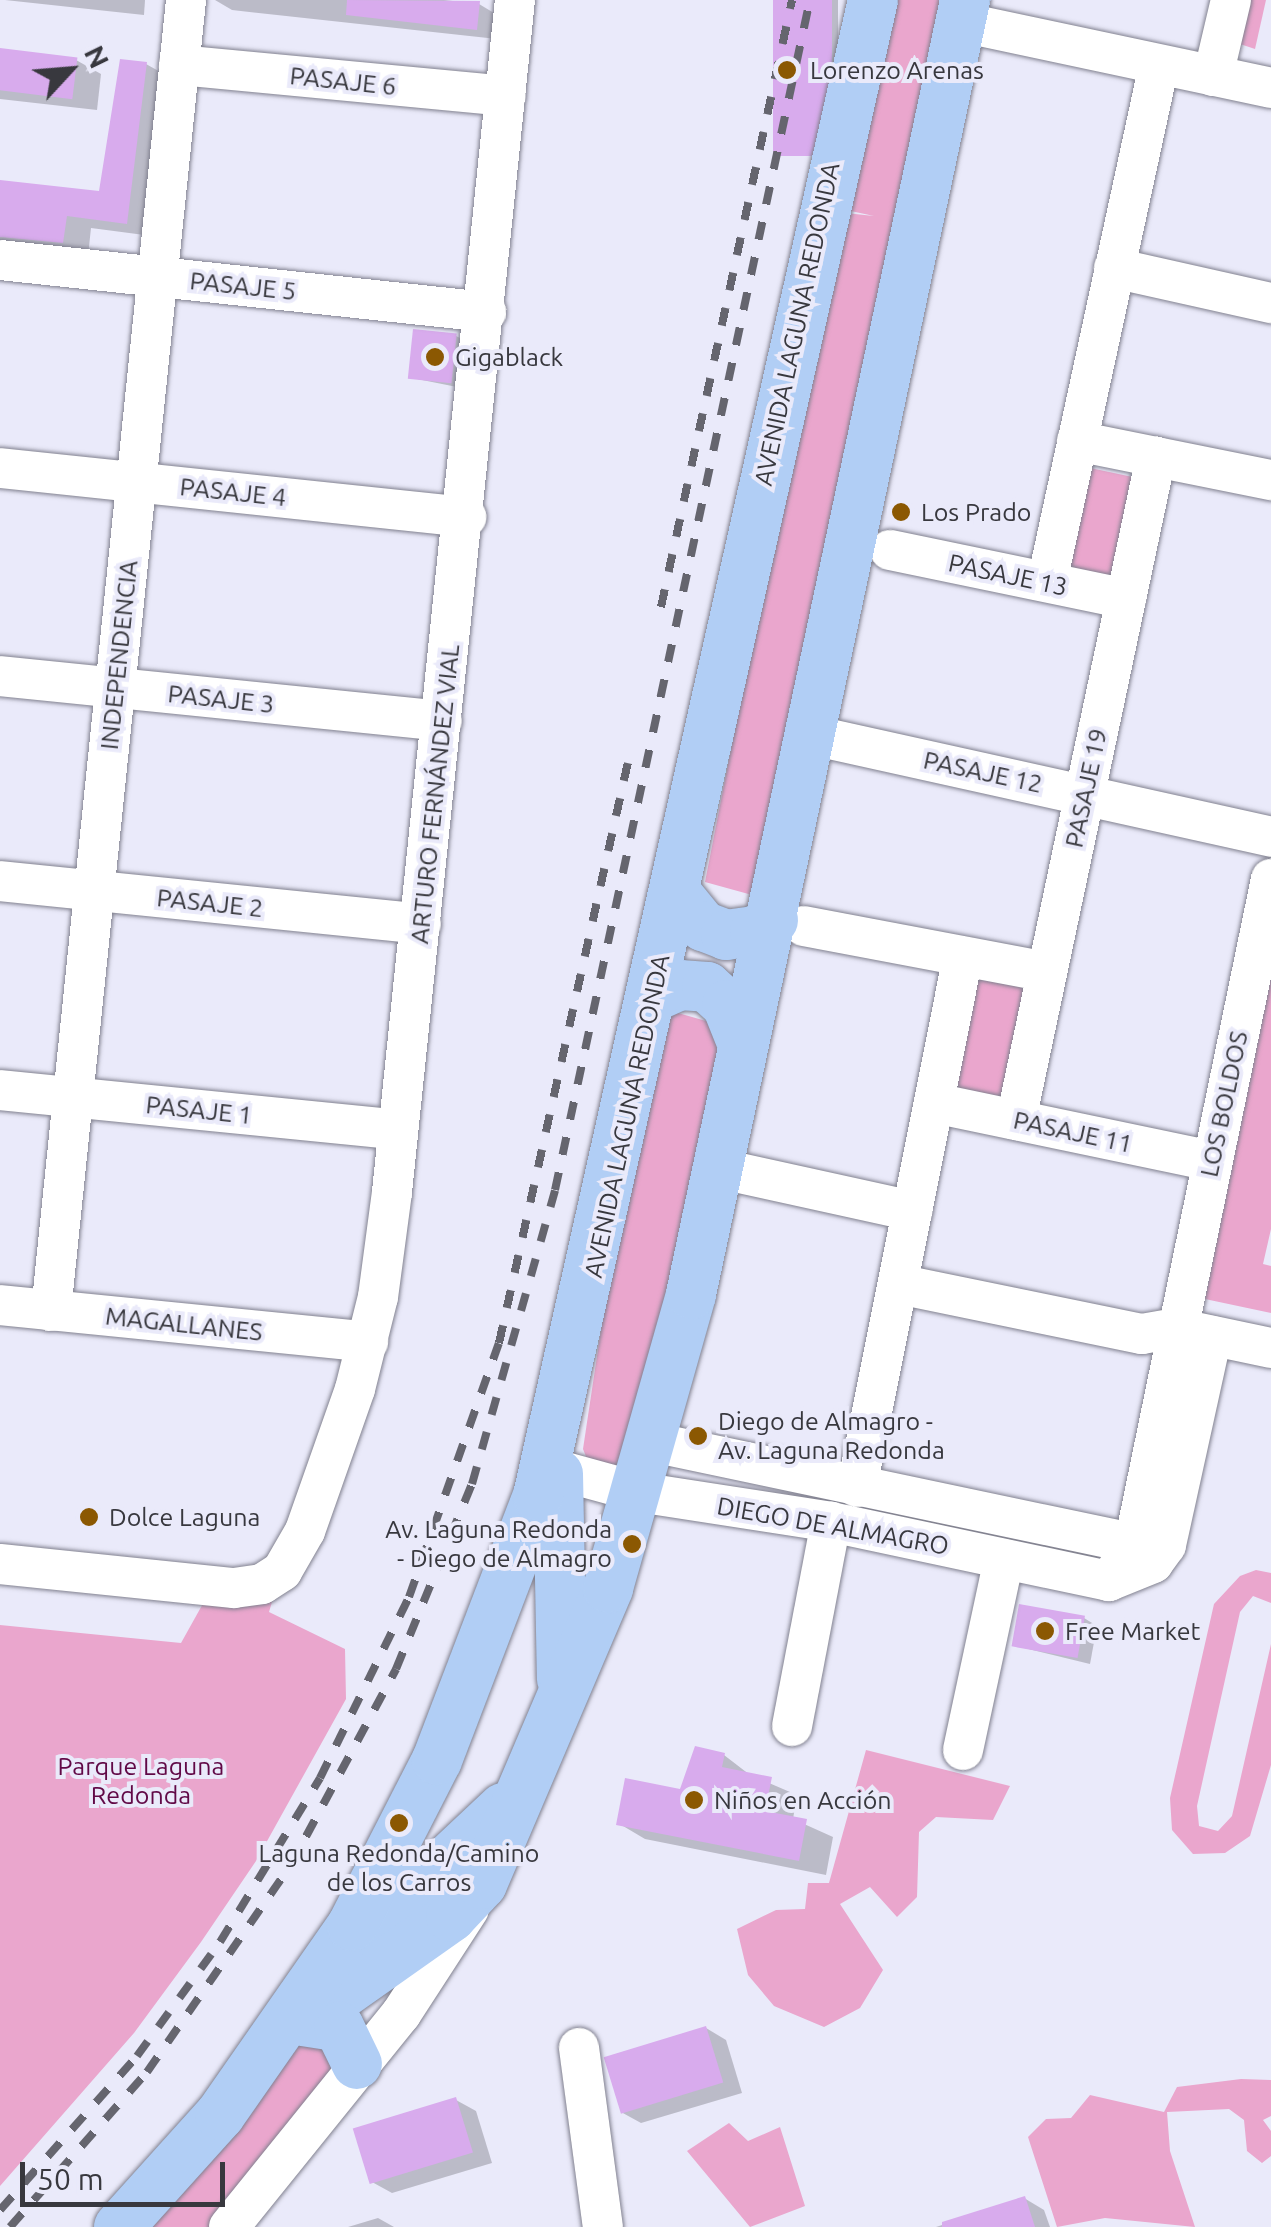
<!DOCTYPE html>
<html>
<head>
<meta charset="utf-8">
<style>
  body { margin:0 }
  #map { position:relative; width:1271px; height:2227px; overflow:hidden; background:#eaeafa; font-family:Ubuntu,sans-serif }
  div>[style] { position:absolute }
  .green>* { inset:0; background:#eaa6cd; transform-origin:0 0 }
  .shadow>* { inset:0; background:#0003; transform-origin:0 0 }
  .building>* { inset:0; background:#d8abed; transform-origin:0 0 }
  .roads { filter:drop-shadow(0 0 2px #81818f) drop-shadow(0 0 2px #81818f) }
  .minor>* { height:40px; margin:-20px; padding:0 20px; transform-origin:20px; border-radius:20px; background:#fff }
  .major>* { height:50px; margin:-25px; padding:0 25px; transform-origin:25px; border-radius:25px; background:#b1cef5 }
  .rail>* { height:8px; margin-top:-4px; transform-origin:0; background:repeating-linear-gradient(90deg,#65656e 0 18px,transparent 0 36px) }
  .dots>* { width:28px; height:28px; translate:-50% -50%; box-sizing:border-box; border:5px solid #eaeafa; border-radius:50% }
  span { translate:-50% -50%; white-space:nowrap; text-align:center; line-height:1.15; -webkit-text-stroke:8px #eaeafa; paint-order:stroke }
  .poi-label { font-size:25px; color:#38383e }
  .left { translate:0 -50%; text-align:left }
  .right { translate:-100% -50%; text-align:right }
  .street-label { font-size:25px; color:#38383e }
  .park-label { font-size:25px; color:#610947 }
  .north { position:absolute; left:20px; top:20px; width:100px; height:100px; -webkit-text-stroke:8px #eaeafa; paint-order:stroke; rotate:64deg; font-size:28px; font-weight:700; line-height:40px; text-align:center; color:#38383e }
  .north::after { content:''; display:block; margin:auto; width:35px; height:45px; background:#38383e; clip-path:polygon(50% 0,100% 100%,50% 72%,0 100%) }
  .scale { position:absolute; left:20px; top:2162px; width:205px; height:45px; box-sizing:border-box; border:5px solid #38383e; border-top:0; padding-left:12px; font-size:30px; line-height:35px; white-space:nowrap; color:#38383e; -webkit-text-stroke:8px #eaeafa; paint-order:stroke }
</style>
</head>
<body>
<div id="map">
  <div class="green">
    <i style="clip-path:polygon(895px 0,948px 0,763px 898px,705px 882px,836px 212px,874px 216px,837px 208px)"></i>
    <i style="clip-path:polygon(1243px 0,1266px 0,1255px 49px,1234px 42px)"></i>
    <i style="left:1076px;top:465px;width:63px;height:120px;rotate:12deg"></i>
    <i style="left:974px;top:975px;width:62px;height:123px;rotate:9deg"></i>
    <i style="clip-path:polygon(1271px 977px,1271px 1229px,1263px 1264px,1271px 1266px,1271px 1313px,1205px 1299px)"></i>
    <i style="clip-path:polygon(650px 1005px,734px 1029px,625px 1478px,591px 1469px,583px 1449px)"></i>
    <i style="clip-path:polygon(1256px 1570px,1271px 1573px,1271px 1603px,1253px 1596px,1240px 1612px,1197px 1806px,1199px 1826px,1218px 1831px,1232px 1816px,1271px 1644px,1271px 1765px,1250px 1836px,1225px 1853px,1193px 1854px,1172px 1830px,1170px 1798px,1214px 1604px,1240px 1576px)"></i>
    <i style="clip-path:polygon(278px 1582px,269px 1612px,345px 1649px,346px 1699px,256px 1861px,201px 1942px,134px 2033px,0 2186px,0 1625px,181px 1643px,210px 1591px)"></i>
    <i style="clip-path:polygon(866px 1750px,1010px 1786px,993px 1820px,936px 1817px,919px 1832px,917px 1897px,897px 1917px,870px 1887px,840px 1904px,883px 1970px,860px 2008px,824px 2027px,774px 2006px,748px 1975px,737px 1929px,776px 1910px,805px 1909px,808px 1883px,829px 1883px)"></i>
    <i style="clip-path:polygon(306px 2033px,338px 2061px,224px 2211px,209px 2227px,142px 2227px)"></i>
    <i style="clip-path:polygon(1241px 2079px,1271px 2080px,1271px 2116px,1263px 2120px,1271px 2131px,1271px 2156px,1262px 2163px,1247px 2151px,1244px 2120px,1229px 2109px,1167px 2112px,1170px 2151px,1195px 2227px,1105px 2218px,1057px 2227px,1028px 2137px,1046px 2119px,1071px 2118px,1090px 2095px,1164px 2112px,1177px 2087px)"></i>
    <i style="clip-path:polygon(729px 2123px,748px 2141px,780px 2127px,805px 2206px,750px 2227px,687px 2151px)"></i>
  </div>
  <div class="shadow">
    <i style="clip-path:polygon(5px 0,145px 0,144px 15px)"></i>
    <i style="clip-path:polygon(215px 0,444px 0,479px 4px,499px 16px,497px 39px,232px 10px)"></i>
    <i style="left:775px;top:0;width:63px;height:155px"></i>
    <i style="clip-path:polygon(0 51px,76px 60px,101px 74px,97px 110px,0 99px)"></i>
    <i style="clip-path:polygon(146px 64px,171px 78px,152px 236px,91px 228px,88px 256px,0 247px,0 183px,101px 194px)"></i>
    <i style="clip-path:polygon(456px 336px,462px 339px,457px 387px,412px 378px)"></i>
    <i style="clip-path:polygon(1084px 1618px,1097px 1626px,1090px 1664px,1012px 1645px)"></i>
    <i style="clip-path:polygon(724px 1755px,750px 1775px,797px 1795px,793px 1819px,833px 1837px,826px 1875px,645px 1839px,618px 1823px,682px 1792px)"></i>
    <i style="clip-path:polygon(706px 2028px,726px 2040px,742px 2093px,641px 2123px,621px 2112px)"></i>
    <i style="clip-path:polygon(456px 2100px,476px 2111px,492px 2163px,392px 2193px,372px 2182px)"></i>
    <i style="clip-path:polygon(1024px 2198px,1044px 2210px,1050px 2227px,936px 2227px)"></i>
    <i style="clip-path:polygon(378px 2218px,394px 2227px,348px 2227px)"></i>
  </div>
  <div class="building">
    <i style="clip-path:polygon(347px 0,480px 1px,477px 30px,346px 15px)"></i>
    <i style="left:773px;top:0;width:59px;height:156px"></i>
    <i style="left:0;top:48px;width:78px;height:42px;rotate:7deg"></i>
    <i style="clip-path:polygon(120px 59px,147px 62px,127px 224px,67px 216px,63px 243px,0 237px,0 180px,99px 191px)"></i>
    <i style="left:413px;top:329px;width:44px;height:50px;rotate:6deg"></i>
    <i style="left:1019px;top:1604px;width:67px;height:43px;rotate:10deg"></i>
    <i style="clip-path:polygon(695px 1746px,725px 1753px,722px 1767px,772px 1777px,765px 1811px,807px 1819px,799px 1861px,616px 1825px,625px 1778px,680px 1789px)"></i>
    <i style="left:706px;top:2026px;width:59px;height:107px;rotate:73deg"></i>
    <i style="left:456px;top:2097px;width:58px;height:108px;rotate:73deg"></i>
    <i style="clip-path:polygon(1025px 2196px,1035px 2227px,942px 2227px,942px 2222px)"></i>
  </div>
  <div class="roads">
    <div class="minor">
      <i style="left:961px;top:22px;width:317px;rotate:12deg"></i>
      <i style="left:179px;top:65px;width:328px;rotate:5.4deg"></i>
      <i style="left:1213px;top:76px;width:78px;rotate:-76.7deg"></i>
      <i style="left:0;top:260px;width:489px;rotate:6.1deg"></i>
      <i style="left:1114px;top:268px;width:161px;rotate:12.6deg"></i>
      <i style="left:1077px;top:441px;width:198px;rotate:11.4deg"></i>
      <i style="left:0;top:468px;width:469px;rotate:6deg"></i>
      <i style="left:890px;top:550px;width:241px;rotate:11.7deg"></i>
      <i style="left:1047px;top:582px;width:529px;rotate:-77.78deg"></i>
      <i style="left:0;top:676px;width:444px;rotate:5.8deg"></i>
      <i style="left:812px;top:735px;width:470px;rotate:12.5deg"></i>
      <i style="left:0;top:881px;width:423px;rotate:5.8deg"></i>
      <i style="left:804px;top:926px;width:247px;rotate:10.7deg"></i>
      <i style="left:0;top:1090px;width:400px;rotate:5.7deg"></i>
      <i style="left:934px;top:1103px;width:284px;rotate:11.8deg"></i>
      <i style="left:1016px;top:1120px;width:678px;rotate:-78.08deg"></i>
      <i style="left:717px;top:1168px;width:200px;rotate:12.4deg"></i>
      <i style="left:898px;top:1284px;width:249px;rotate:11.6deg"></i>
      <i style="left:1142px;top:1334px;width:35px;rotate:-10deg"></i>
      <i style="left:1176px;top:1328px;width:97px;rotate:11.9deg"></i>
      <i style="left:0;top:1305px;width:370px;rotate:5.7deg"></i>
      <i style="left:51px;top:1311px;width:1318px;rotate:-84.12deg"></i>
      <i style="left:652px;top:1442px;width:493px;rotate:11.9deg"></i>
      <i style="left:558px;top:1470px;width:83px;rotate:15.4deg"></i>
      <i style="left:638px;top:1492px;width:195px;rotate:8.8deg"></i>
      <i style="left:831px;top:1522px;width:284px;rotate:12deg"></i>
      <i style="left:1109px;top:1581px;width:48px;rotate:-22.2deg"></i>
      <i style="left:1153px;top:1563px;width:22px;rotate:-54deg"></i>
      <i style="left:1166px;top:1545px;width:214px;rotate:-77.6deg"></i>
      <i style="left:857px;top:1487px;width:541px;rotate:-78.71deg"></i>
      <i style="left:0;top:1564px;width:235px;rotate:5.9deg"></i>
      <i style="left:234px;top:1588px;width:28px;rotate:-8deg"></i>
      <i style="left:262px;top:1584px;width:24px;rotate:-33deg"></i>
      <i style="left:282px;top:1571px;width:46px;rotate:-60.1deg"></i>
      <i style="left:305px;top:1531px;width:151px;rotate:-70.6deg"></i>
      <i style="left:355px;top:1389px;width:95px;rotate:-76deg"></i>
      <i style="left:378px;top:1297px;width:106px;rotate:-82.4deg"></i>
      <i style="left:392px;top:1192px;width:1198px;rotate:-84.11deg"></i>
      <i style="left:1109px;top:1581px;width:45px;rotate:-56deg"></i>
      <i style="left:1134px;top:1544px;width:679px;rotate:-78.36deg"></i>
      <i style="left:792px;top:1726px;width:208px;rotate:-79.2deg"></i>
      <i style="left:963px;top:1750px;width:195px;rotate:-77.9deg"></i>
      <i style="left:579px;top:2048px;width:181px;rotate:82.4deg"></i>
      <i style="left:229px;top:2227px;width:274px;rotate:-51.1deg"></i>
      <i style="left:401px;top:2014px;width:125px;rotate:-57.1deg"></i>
    </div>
    <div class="major">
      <i style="left:676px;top:893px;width:43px;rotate:50.7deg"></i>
      <i style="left:703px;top:926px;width:25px;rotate:21deg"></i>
      <i style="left:726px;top:935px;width:29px;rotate:-8deg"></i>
      <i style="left:755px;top:931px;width:21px;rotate:-31deg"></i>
      <i style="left:651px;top:998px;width:32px;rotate:-24deg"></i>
      <i style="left:680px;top:985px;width:27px;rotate:4deg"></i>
      <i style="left:707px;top:987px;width:27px;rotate:42deg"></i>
      <i style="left:727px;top:1005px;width:43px;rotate:68.2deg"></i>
      <i style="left:558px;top:1474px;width:205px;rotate:88.9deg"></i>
      <i style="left:374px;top:1959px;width:43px;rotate:-73.7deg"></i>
      <i style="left:386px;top:1918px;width:161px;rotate:-43.2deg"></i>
      <i style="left:305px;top:2020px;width:179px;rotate:-35.2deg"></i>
      <i style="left:451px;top:1917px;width:45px;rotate:-46.8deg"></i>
      <i style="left:482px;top:1884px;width:322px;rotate:-66.9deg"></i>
      <i style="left:608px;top:1588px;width:305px;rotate:-74.2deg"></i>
      <i style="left:691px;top:1294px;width:1323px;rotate:-78.04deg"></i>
      <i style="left:303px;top:2021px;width:36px;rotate:9deg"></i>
      <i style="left:339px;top:2027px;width:41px;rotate:64.1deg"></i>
      <i style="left:119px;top:2227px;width:151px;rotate:-48deg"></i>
      <i style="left:220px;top:2115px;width:231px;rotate:-55.1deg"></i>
      <i style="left:352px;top:1926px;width:186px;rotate:-62.9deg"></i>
      <i style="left:437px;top:1760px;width:283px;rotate:-69.1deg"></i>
      <i style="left:538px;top:1496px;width:1533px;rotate:-77.38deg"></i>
    </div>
  </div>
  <div class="rail">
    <i style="left:661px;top:607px;width:621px;rotate:-77.82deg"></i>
    <i style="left:0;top:2210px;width:206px;rotate:-48.3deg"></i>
    <i style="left:137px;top:2056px;width:141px;rotate:-53.9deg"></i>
    <i style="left:220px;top:1942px;width:192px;rotate:-58.6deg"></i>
    <i style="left:320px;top:1778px;width:202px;rotate:-63.8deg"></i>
    <i style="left:409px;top:1597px;width:269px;rotate:-70.5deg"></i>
    <i style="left:499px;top:1343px;width:604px;rotate:-77.48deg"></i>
    <i style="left:10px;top:2227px;width:207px;rotate:-48.5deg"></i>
    <i style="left:147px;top:2072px;width:249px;rotate:-55.2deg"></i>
    <i style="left:289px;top:1868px;width:226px;rotate:-61.7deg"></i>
    <i style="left:396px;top:1669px;width:200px;rotate:-67.7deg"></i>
    <i style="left:472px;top:1484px;width:305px;rotate:-74.2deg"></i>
    <i style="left:555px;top:1190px;width:1217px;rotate:-77.91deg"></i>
  </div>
  <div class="dots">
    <i style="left:787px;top:70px;background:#8b5802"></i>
    <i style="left:435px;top:357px;background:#8b5802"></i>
    <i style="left:901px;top:512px;background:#8b5802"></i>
    <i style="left:698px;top:1436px;background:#8b5802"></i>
    <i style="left:89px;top:1517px;background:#8b5802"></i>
    <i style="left:632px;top:1544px;background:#8b5802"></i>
    <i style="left:1045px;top:1631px;background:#8b5802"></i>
    <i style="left:694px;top:1800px;background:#8b5802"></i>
    <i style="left:399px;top:1823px;background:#8b5802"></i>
  </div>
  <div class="poi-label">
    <span class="left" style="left:810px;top:70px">Lorenzo Arenas</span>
    <span class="left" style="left:455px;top:357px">Gigablack</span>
    <span class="left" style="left:921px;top:512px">Los Prado</span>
    <span class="left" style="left:718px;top:1436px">Diego de Almagro -<br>Av. Laguna Redonda</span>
    <span class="left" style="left:109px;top:1517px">Dolce Laguna</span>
    <span class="right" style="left:612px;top:1544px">Av. Laguna Redonda<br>- Diego de Almagro</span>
    <span class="left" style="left:1065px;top:1631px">Free Market</span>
    <span class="left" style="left:714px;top:1800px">Niños en Acción</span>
    <span style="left:399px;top:1868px">Laguna Redonda/Camino<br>de los Carros</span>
  </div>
  <div class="street-label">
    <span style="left:343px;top:81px;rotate:6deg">PASAJE 6</span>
    <span style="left:243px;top:286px;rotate:6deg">PASAJE 5</span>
    <span style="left:797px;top:324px;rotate:-78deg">AVENIDA LAGUNA REDONDA</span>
    <span style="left:233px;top:492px;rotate:6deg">PASAJE 4</span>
    <span style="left:1008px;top:575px;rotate:12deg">PASAJE 13</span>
    <span style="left:119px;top:655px;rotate:-84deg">INDEPENDENCIA</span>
    <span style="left:221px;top:699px;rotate:6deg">PASAJE 3</span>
    <span style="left:983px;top:772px;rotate:12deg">PASAJE 12</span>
    <span style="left:1086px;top:788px;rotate:-78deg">PASAJE 19</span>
    <span style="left:435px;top:794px;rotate:-84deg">ARTURO FERNÁNDEZ VIAL</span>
    <span style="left:210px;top:903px;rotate:6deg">PASAJE 2</span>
    <span style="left:1224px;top:1104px;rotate:-78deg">LOS BOLDOS</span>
    <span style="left:199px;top:1110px;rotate:6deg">PASAJE 1</span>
    <span style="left:627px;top:1116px;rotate:-78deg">AVENIDA LAGUNA REDONDA</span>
    <span style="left:1073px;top:1132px;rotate:12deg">PASAJE 11</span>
    <span style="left:184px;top:1324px;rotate:6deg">MAGALLANES</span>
    <span style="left:833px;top:1526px;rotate:10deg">DIEGO DE ALMAGRO</span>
  </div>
  <div class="park-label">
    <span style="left:141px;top:1781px">Parque Laguna<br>Redonda</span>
  </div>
  <div class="north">N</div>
  <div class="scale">50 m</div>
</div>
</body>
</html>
